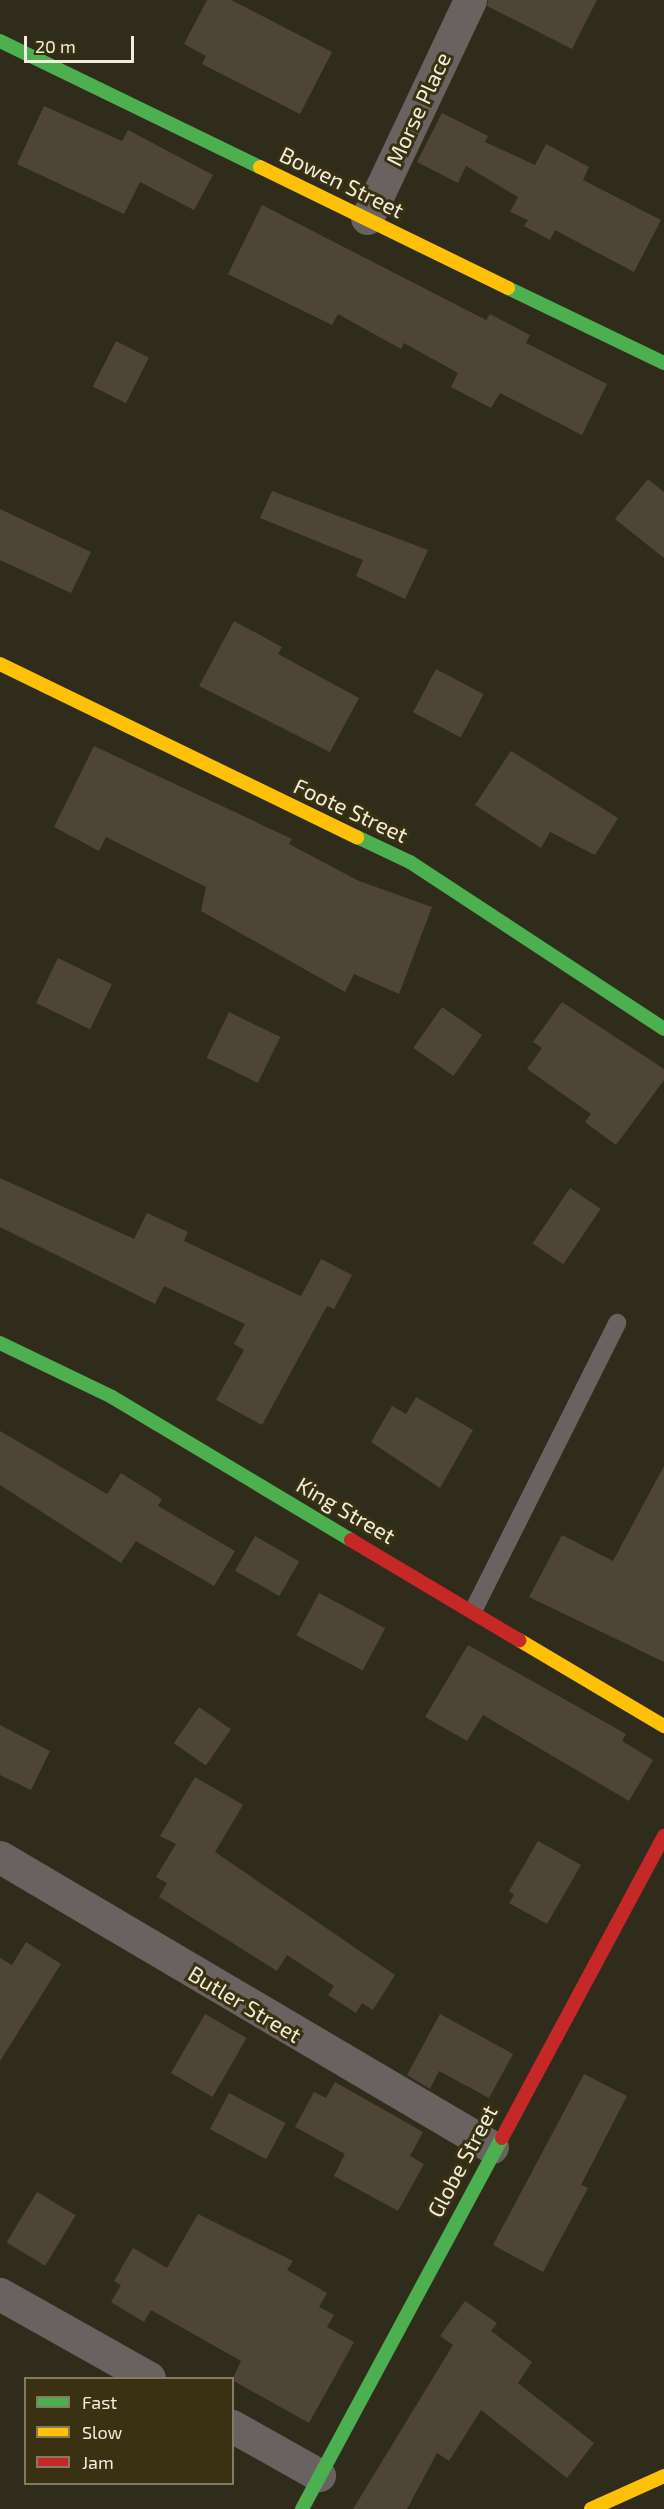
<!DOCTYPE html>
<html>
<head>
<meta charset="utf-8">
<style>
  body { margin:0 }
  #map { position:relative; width:664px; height:2509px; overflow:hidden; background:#302c1b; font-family:"Exo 2",sans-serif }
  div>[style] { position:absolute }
  .building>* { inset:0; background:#4e4537; transform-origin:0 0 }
  .lane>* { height:18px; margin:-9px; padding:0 9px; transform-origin:9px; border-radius:9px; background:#696261 }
  .street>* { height:33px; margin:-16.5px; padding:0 16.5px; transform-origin:16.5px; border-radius:16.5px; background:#696261 }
  .fast>* { height:14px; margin:-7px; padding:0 7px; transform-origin:7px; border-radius:7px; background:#4caf50 }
  .slow>* { height:14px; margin:-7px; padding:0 7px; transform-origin:7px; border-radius:7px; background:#ffc107 }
  .jam>* { height:14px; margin:-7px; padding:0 7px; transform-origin:7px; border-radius:7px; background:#c62828 }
  span { translate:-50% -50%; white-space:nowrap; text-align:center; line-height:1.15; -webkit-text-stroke:6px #393112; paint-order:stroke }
  .street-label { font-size:22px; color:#f2eddb }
  .legend { position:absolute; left:24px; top:2377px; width:210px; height:108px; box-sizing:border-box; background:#393112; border:2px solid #837c62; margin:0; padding:8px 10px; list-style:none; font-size:18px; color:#f2eddb }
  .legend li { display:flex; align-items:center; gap:12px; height:30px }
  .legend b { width:30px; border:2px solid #837c62 }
  .scale { position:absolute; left:24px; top:36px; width:110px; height:27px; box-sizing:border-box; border:3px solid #f2eddb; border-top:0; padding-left:8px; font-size:18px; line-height:21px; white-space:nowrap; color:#f2eddb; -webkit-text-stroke:4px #393112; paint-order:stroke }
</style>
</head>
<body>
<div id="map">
  <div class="building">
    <i style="clip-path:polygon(207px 0,231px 0,332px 52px,300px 114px,202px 64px,206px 56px,184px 44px)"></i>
    <i style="clip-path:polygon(488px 0,597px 0,572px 49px,487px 6px)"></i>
    <i style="clip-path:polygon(44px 106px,122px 141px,128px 130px,213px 175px,194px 210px,140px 182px,124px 214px,17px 164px)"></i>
    <i style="clip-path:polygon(442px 113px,488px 136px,485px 142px,535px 165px,546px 144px,589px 167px,583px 180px,661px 220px,634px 272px,555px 230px,550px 240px,524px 226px,528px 220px,510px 212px,518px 197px,466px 166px,458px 183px,417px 162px)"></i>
    <i style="clip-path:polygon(262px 205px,486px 320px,490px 314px,530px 335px,526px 343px,607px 384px,582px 435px,500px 393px,491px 408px,451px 387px,458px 373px,404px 343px,401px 349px,338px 314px,332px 325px,228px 274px)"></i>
    <i style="left:116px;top:341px;width:37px;height:51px;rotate:27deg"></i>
    <i style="clip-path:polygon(648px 479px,664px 492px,664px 558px,615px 519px)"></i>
    <i style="clip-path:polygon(272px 491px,428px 550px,405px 599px,356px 576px,363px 560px,260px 518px)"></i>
    <i style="clip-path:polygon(0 509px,91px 552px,71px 593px,0 560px)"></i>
    <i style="clip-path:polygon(234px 621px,282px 647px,278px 654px,359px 698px,330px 752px,199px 686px)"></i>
    <i style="left:436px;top:669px;width:54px;height:49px;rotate:28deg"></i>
    <i style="clip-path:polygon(94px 746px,292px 839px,289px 844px,359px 881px,432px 907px,399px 994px,354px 974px,345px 992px,201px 911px,206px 887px,106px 837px,99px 851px,54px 827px)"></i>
    <i style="clip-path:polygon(511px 751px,618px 818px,595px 855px,550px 832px,541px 848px,475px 805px)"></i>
    <i style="left:58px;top:958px;width:60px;height:50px;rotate:26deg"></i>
    <i style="clip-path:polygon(562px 1002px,664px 1069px,664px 1080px,616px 1145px,585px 1122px,591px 1114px,527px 1069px,542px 1048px,533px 1042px)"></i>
    <i style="left:442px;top:1007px;width:49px;height:50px;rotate:35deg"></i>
    <i style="left:229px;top:1012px;width:57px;height:51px;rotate:26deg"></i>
    <i style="clip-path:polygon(0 1178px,134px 1239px,147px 1213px,188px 1232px,184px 1241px,301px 1296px,321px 1259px,352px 1275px,334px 1309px,327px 1306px,262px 1425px,216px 1400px,244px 1350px,234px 1344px,245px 1324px,164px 1286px,155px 1304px,0 1227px)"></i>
    <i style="left:570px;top:1188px;width:37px;height:67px;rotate:34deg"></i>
    <i style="clip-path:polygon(416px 1397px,473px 1430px,440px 1488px,371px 1442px,392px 1406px,406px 1414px)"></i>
    <i style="clip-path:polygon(0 1431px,107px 1494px,121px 1473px,162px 1499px,158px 1506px,235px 1551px,214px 1586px,136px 1541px,121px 1563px,0 1485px)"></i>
    <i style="clip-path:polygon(664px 1466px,664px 1662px,529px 1597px,562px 1535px,613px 1561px)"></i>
    <i style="left:255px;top:1536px;width:51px;height:40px;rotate:30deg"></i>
    <i style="left:319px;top:1593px;width:75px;height:48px;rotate:28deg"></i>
    <i style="clip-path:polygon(468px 1645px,626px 1734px,622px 1741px,653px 1760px,629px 1801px,483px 1715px,467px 1741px,425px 1717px)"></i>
    <i style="left:199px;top:1707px;width:39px;height:44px;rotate:35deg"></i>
    <i style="clip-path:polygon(0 1725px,50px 1751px,31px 1790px,0 1775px)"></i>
    <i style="clip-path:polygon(195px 1777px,243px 1805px,215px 1852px,395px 1975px,373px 2010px,362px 2003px,356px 2013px,328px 1995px,334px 1986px,287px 1955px,277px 1971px,159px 1897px,167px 1883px,156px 1877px,176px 1844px,160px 1836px)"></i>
    <i style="clip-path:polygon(538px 1841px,581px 1865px,547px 1924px,509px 1903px,514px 1895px,509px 1891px)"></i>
    <i style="clip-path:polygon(26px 1942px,61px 1964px,0 2061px,0 1958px,12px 1965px)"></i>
    <i style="left:205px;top:2014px;width:48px;height:68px;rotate:30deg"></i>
    <i style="clip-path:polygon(440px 2014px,513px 2054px,489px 2098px,439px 2071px,430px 2089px,407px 2075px)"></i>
    <i style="clip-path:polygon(584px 2074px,627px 2096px,581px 2185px,588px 2188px,543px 2272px,493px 2245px)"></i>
    <i style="clip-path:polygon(335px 2082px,423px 2132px,410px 2156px,424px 2164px,398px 2211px,334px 2176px,345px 2154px,295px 2127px,314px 2092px,326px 2098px)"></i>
    <i style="left:229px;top:2093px;width:64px;height:41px;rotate:28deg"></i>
    <i style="left:37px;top:2192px;width:45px;height:59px;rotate:31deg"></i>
    <i style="clip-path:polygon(198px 2214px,293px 2261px,287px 2270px,327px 2293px,319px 2307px,334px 2315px,327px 2327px,354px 2342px,309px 2423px,232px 2380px,241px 2361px,151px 2310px,144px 2322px,111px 2302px,121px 2285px,114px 2281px,133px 2248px,167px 2268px)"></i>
    <i style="clip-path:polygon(465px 2301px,497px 2323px,491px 2331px,532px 2362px,518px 2383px,594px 2443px,567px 2478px,481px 2410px,449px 2461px,437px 2453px,407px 2509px,353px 2509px,453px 2345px,440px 2336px)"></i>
  </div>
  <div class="lane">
    <i style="left:474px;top:1609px;width:320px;rotate:-63.4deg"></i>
  </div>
  <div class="street">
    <i style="left:367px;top:218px;width:241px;rotate:-64.7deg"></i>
    <i style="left:0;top:1857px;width:571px;rotate:30.52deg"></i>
    <i style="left:0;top:2294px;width:171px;rotate:29.4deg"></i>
    <i style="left:232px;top:2426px;width:100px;rotate:29.4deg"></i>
  </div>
  <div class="fast">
    <i style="left:0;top:41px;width:289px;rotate:25.9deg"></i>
    <i style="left:508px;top:288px;width:173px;rotate:25.7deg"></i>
    <i style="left:357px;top:837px;width:59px;rotate:25.3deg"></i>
    <i style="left:410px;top:862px;width:304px;rotate:33.3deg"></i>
    <i style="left:0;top:1343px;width:124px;rotate:25.7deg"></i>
    <i style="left:112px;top:1397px;width:279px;rotate:30.9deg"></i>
    <i style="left:302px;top:2509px;width:421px;rotate:-61.7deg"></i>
  </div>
  <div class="slow">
    <i style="left:260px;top:167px;width:276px;rotate:26deg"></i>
    <i style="left:0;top:664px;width:397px;rotate:25.9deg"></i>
    <i style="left:519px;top:1640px;width:169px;rotate:30.7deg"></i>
    <i style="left:591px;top:2509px;width:80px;rotate:-24.3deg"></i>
  </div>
  <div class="jam">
    <i style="left:351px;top:1540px;width:196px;rotate:30.8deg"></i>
    <i style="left:502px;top:2138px;width:343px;rotate:-61.8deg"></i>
  </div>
  <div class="street-label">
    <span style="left:418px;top:109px;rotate:-65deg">Morse Place</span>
    <span style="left:342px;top:182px;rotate:26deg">Bowen Street</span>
    <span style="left:351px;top:810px;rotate:25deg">Foote Street</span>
    <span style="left:346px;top:1510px;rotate:30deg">King Street</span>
    <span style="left:245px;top:2004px;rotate:31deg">Butler Street</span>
    <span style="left:462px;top:2161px;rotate:-62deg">Globe Street</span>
  </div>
  <ul class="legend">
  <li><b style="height:8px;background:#4caf50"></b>Fast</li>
  <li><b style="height:8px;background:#ffc107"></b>Slow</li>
  <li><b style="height:8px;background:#c62828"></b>Jam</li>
  </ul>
  <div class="scale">20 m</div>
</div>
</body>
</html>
